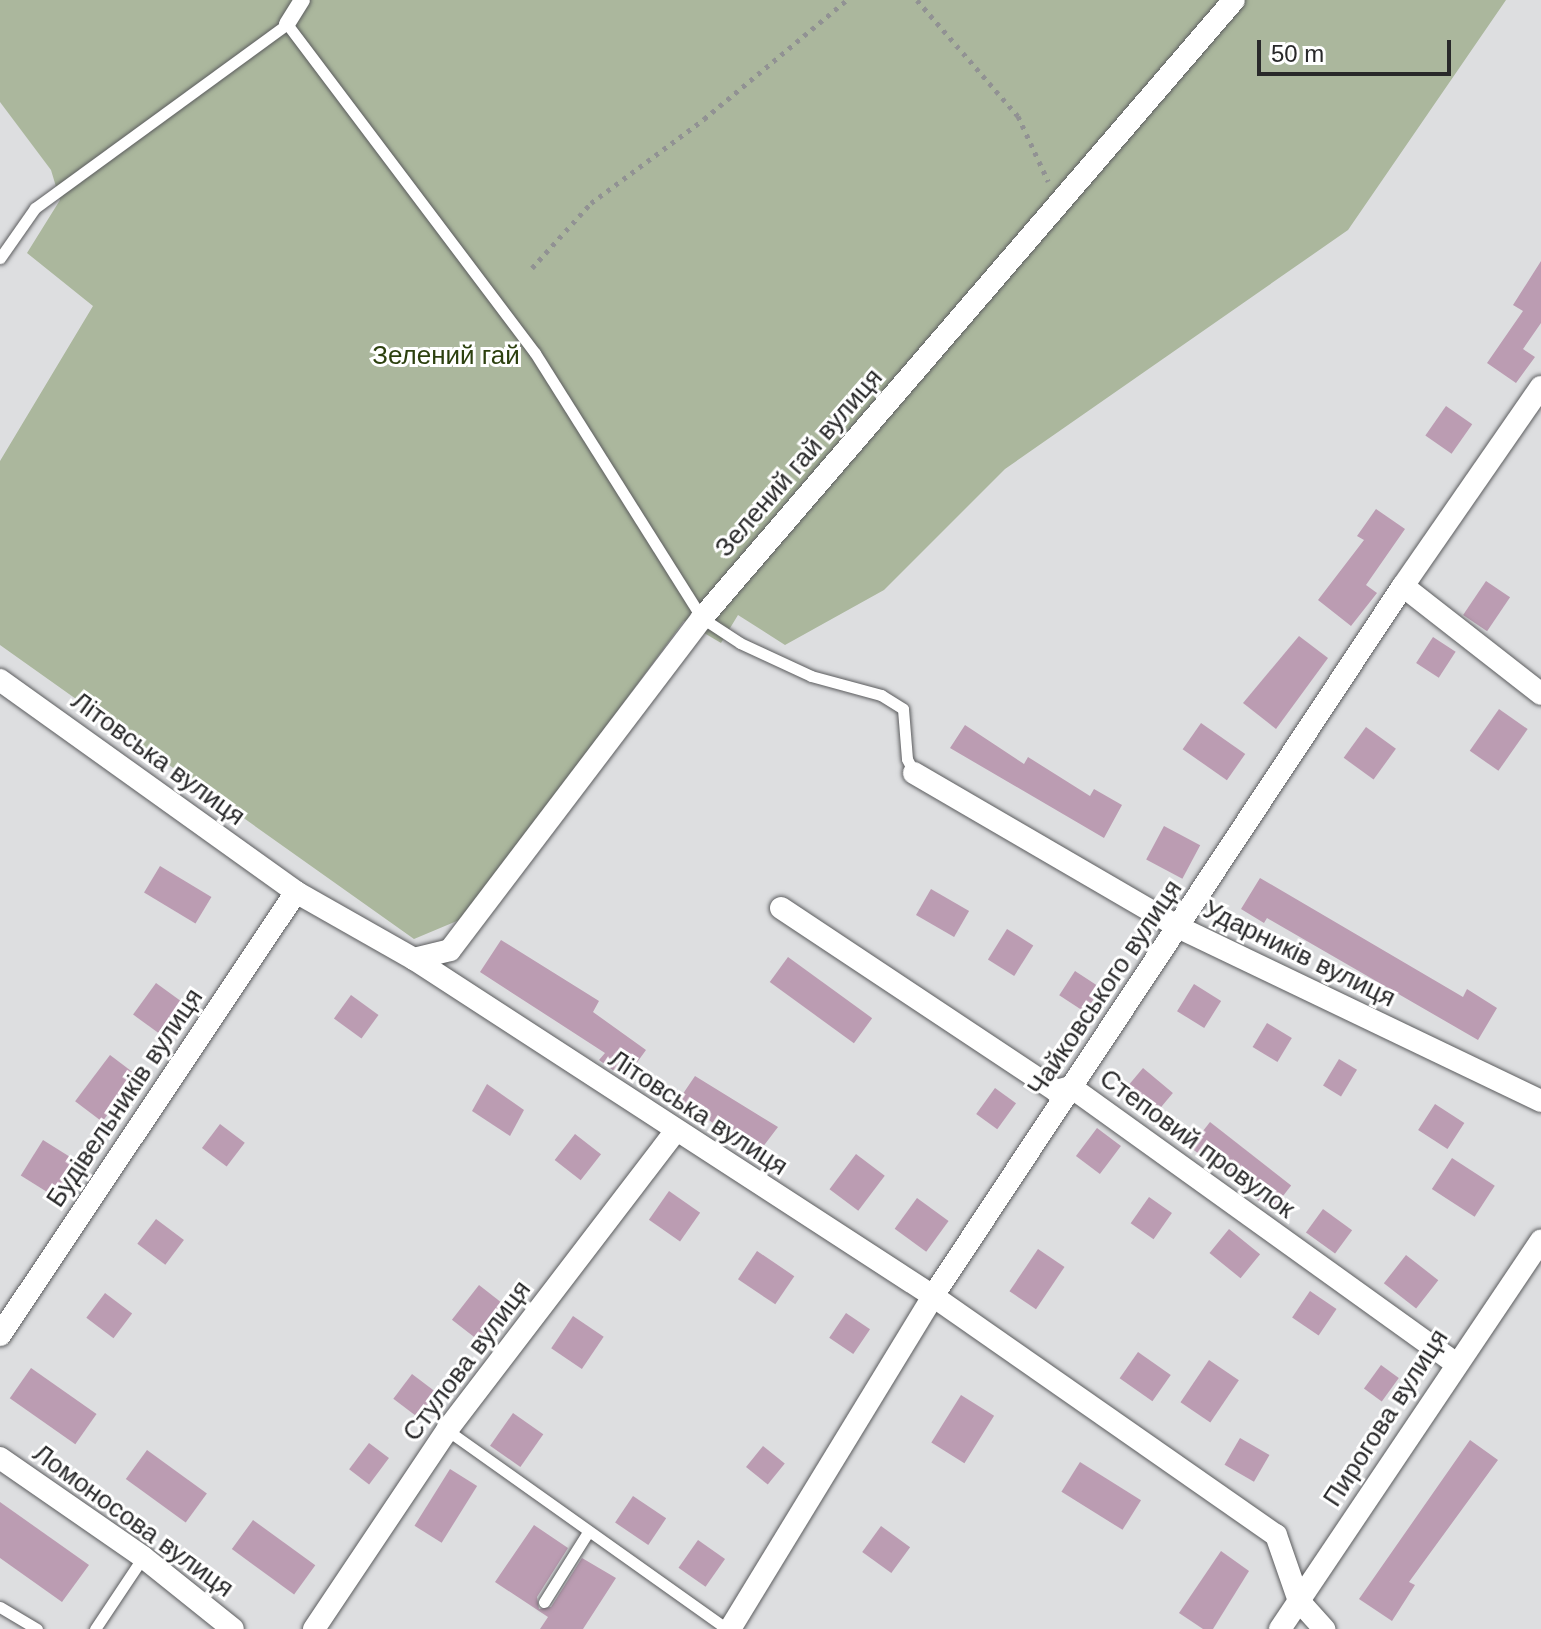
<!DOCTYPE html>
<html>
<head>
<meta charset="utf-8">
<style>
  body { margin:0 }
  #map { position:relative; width:1541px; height:1629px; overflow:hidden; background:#dddee0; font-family:Helvetica,sans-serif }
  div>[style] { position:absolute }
  .green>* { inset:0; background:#abb79d }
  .building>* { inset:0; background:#bb9cb2; transform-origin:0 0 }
  .path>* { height:5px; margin-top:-2.5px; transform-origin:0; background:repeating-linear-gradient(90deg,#919293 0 4px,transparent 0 10px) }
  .roads { filter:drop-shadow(0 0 2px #5b5c5e) drop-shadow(0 0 2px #5b5c5e) }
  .service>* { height:11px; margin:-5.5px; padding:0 5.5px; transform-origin:5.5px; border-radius:5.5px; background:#fff }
  .pedestrian>* { height:16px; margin:-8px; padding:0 8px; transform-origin:8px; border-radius:8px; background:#fff }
  .minor>* { height:22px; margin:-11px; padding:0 11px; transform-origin:11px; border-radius:11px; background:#fff }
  span { translate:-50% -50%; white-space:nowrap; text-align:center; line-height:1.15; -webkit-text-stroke:6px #fff; paint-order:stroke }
  .park-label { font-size:26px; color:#2c400e }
  .street-label { font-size:26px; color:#29292a }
  .scale { position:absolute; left:1257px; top:40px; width:194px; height:36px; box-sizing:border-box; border:4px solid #29292a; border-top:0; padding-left:10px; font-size:24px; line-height:28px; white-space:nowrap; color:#29292a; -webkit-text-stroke:6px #fff; paint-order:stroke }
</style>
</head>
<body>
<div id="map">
  <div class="green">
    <i style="clip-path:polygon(0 0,1506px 0,1348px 230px,1005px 469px,884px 590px,785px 645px,738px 615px,721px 643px,684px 621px,464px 918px,414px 939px,0 645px,0 461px,93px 306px,27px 253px,60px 200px,51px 170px,0 102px)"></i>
  </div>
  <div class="building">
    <i style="clip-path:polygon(1541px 261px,1541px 323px,1523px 349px,1535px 357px,1516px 383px,1487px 363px,1523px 311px,1513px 305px)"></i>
    <i style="left:1446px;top:406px;width:32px;height:36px;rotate:35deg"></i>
    <i style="clip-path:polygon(1376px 509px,1405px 529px,1366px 585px,1377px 593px,1351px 626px,1318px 600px,1364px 540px,1357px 536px)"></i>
    <i style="left:1486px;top:581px;width:29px;height:41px;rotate:34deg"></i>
    <i style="clip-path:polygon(1299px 636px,1328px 658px,1276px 729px,1243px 703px)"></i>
    <i style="left:1433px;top:637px;width:27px;height:31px;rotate:33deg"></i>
    <i style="left:1499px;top:709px;width:35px;height:51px;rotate:35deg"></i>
    <i style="left:1201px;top:723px;width:54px;height:32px;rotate:35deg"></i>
    <i style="clip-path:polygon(965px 725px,1024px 764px,1028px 757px,1090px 796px,1094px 789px,1122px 805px,1104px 838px,950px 748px)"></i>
    <i style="left:1366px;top:727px;width:37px;height:38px;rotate:36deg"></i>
    <i style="left:1164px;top:826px;width:41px;height:38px;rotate:28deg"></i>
    <i style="left:160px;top:866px;width:60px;height:31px;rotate:31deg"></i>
    <i style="clip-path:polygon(1260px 878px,1463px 997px,1467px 989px,1497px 1008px,1478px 1040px,1267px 918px,1264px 923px,1241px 909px)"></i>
    <i style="left:931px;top:889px;width:44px;height:30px;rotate:30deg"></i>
    <i style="left:1007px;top:929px;width:31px;height:36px;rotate:32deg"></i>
    <i style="clip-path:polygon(501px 940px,599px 1001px,593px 1012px,646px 1050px,625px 1079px,599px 1060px,605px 1053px,480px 972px)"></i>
    <i style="left:788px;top:957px;width:104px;height:31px;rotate:36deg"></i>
    <i style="left:1075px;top:971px;width:31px;height:29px;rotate:33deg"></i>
    <i style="left:156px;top:983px;width:31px;height:39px;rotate:36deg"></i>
    <i style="left:1194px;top:984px;width:32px;height:32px;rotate:32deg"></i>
    <i style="left:351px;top:995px;width:34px;height:29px;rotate:36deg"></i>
    <i style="left:1267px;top:1023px;width:29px;height:28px;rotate:31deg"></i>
    <i style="left:110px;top:1055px;width:34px;height:58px;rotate:37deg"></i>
    <i style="left:1339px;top:1059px;width:21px;height:31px;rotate:31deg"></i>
    <i style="left:1143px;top:1068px;width:39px;height:33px;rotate:40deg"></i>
    <i style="clip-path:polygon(695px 1076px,778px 1127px,756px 1156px,705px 1117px,700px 1124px,674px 1107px)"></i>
    <i style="clip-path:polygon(487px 1084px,524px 1110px,510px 1136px,472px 1111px)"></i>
    <i style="left:995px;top:1088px;width:26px;height:32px;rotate:36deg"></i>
    <i style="left:1435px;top:1104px;width:35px;height:31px;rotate:33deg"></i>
    <i style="left:1210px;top:1122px;width:103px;height:32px;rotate:38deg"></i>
    <i style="left:220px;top:1124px;width:31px;height:30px;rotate:37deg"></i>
    <i style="left:1097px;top:1128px;width:30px;height:35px;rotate:37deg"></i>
    <i style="left:575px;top:1134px;width:33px;height:33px;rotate:38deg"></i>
    <i style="left:43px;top:1140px;width:40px;height:42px;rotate:32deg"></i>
    <i style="left:856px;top:1154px;width:36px;height:44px;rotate:37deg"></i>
    <i style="left:1452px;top:1158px;width:51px;height:37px;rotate:33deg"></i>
    <i style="left:669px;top:1191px;width:38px;height:35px;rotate:35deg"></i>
    <i style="left:1149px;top:1197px;width:28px;height:32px;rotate:35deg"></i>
    <i style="left:917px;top:1198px;width:39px;height:38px;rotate:36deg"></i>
    <i style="left:1323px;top:1209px;width:36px;height:29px;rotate:36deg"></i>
    <i style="left:156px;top:1219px;width:35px;height:31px;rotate:37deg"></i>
    <i style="left:1229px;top:1229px;width:40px;height:31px;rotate:39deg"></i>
    <i style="left:1038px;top:1249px;width:32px;height:51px;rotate:34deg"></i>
    <i style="left:757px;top:1251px;width:45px;height:34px;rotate:34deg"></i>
    <i style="left:1406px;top:1255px;width:41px;height:36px;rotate:38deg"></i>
    <i style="left:479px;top:1285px;width:36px;height:44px;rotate:38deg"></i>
    <i style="left:1310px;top:1291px;width:32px;height:32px;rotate:34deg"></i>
    <i style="left:105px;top:1293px;width:34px;height:31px;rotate:37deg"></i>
    <i style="left:846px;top:1313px;width:29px;height:30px;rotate:34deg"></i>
    <i style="left:573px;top:1316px;width:37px;height:39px;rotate:34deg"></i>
    <i style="left:1138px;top:1352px;width:40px;height:32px;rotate:35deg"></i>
    <i style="left:1209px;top:1360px;width:36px;height:51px;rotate:34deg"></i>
    <i style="left:1381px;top:1365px;width:22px;height:29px;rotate:36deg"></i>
    <i style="left:31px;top:1368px;width:80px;height:37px;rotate:35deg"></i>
    <i style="left:412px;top:1374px;width:31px;height:31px;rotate:37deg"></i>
    <i style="left:961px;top:1395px;width:39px;height:56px;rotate:32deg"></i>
    <i style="left:513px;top:1413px;width:37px;height:40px;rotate:35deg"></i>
    <i style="left:1240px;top:1438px;width:34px;height:31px;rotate:30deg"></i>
    <i style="clip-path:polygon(1470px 1440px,1498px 1460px,1409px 1582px,1415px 1585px,1392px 1621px,1359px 1599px)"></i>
    <i style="left:369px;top:1443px;width:25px;height:33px;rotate:37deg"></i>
    <i style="left:763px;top:1446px;width:28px;height:27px;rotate:39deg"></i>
    <i style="left:147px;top:1450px;width:74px;height:36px;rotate:36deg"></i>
    <i style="left:1080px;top:1462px;width:72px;height:35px;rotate:32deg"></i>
    <i style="left:450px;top:1469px;width:32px;height:67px;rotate:32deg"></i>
    <i style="left:633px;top:1496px;width:40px;height:32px;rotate:34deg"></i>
    <i style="clip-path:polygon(0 1502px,89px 1565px,62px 1602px,0 1558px)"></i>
    <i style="left:253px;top:1520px;width:77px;height:36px;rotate:36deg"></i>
    <i style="clip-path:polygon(534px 1525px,568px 1548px,537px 1597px,539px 1609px,551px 1607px,582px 1558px,616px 1578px,583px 1629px,540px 1629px,548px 1617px,495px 1582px)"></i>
    <i style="left:881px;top:1526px;width:36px;height:32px;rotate:36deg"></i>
    <i style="left:698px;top:1540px;width:33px;height:34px;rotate:35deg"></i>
    <i style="clip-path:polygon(1221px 1551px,1249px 1571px,1213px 1629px,1203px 1629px,1179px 1613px)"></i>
  </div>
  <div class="path">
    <i style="left:917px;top:0;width:154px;rotate:49deg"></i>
    <i style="left:1018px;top:116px;width:72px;rotate:65.2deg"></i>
    <i style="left:532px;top:268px;width:88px;rotate:-47.8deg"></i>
    <i style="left:591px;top:203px;width:141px;rotate:-36.6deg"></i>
    <i style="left:704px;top:119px;width:186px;rotate:-39.8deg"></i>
  </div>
  <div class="roads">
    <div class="service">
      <i style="left:0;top:258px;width:61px;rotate:-55deg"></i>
      <i style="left:35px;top:208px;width:312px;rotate:-36.1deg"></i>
      <i style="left:287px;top:24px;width:412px;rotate:53deg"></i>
      <i style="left:535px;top:353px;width:313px;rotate:57.8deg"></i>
      <i style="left:702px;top:618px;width:45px;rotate:33.3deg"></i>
      <i style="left:740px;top:643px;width:78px;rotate:24.9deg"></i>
      <i style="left:811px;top:676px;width:73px;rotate:15.2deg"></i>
      <i style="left:881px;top:695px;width:26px;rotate:32deg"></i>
      <i style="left:903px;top:709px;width:50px;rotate:85.4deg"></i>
      <i style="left:907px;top:759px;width:16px;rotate:63deg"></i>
      <i style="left:447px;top:1430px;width:344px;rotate:35.4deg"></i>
      <i style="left:544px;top:1602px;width:83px;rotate:-57.8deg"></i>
      <i style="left:0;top:1607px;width:43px;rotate:30.7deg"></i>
      <i style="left:95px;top:1629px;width:87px;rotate:-56.3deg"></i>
    </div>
    <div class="pedestrian">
      <i style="left:287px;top:24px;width:28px;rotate:-58deg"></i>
    </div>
    <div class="minor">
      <i style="left:1403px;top:586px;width:175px;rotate:38deg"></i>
      <i style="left:0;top:680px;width:364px;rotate:35.6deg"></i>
      <i style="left:296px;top:892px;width:136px;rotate:29.6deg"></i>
      <i style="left:414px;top:959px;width:619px;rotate:33deg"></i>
      <i style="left:933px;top:1296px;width:418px;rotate:34.9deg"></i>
      <i style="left:1276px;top:1535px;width:70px;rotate:70.8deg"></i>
      <i style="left:1299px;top:1601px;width:38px;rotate:48deg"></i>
      <i style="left:914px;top:773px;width:308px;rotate:30.2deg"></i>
      <i style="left:1180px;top:928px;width:400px;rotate:25.6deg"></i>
      <i style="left:781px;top:908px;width:330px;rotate:33.6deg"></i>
      <i style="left:1056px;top:1091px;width:16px;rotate:-15deg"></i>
      <i style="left:1071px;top:1087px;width:473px;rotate:35.7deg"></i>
      <i style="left:414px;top:959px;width:37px;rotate:-14deg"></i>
      <i style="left:450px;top:950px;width:417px;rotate:-52.8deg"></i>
      <i style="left:702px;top:618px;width:815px;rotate:-49.28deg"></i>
      <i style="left:0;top:1335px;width:533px;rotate:-56.25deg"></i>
      <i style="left:0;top:1458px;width:174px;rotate:34.7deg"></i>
      <i style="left:143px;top:1557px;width:115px;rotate:38.7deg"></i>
      <i style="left:314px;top:1629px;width:239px;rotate:-56.2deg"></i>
      <i style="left:447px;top:1430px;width:374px;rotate:-52.6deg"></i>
      <i style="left:730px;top:1629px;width:390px;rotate:-58.6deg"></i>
      <i style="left:933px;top:1296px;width:851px;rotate:-56.5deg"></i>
      <i style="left:1403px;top:586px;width:242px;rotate:-55.3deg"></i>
      <i style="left:1280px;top:1629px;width:468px;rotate:-56.1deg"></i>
    </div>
  </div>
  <div class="park-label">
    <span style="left:446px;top:356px">Зелений гай</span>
  </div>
  <div class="street-label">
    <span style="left:799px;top:463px;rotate:-49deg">Зелений гай вулиця</span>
    <span style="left:158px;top:759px;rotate:36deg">Літовська вулиця</span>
    <span style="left:1299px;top:954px;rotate:26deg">Ударників вулиця</span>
    <span style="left:1105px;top:988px;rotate:-56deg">Чайковського вулиця</span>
    <span style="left:125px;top:1098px;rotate:-56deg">Будівельників вулиця</span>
    <span style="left:698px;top:1113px;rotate:33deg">Літовська вулиця</span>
    <span style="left:1197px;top:1144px;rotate:36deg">Степовий провулок</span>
    <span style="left:467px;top:1361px;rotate:-53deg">Стулова вулиця</span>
    <span style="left:1386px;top:1418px;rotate:-57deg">Пирогова вулиця</span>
    <span style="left:133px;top:1521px;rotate:36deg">Ломоносова вулиця</span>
  </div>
  <div class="scale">50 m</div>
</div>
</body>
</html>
